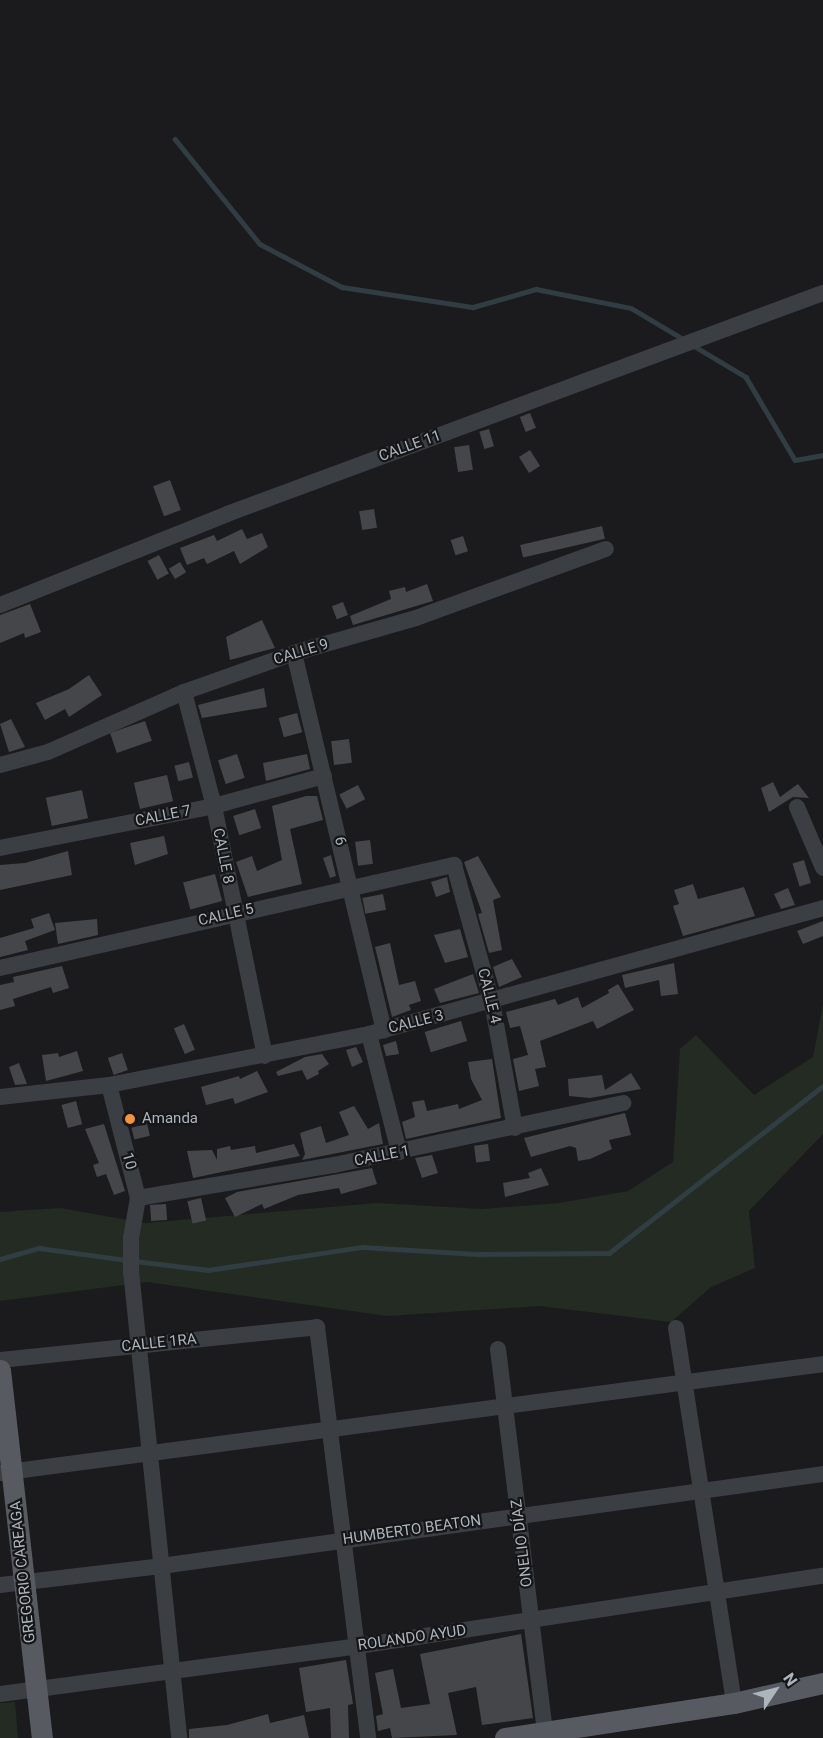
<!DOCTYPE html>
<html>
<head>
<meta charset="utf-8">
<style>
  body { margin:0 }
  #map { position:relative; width:823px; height:1738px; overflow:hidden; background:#1b1b1d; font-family:Roboto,sans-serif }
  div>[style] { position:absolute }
  .green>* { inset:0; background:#232b22 }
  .stream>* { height:4.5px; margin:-2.25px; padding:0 2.25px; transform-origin:2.25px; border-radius:2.25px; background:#303d42 }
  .building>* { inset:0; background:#45464a; transform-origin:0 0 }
  .minor>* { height:16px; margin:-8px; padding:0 8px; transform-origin:8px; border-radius:8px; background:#3b3e42 }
  .major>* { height:21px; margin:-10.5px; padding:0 10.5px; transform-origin:10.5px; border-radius:10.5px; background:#575b61 }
  .dots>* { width:16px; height:16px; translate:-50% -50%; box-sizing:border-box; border:3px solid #161618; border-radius:50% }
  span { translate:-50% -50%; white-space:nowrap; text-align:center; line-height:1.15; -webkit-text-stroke:4.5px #161618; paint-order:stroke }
  .street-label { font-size:15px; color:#adb5bc }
  .poi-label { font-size:15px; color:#adb5bc }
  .left { translate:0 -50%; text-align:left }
  .north { position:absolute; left:745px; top:1660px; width:60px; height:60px; -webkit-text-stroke:4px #161618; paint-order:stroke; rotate:55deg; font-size:16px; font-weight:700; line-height:24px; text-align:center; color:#adb5bc }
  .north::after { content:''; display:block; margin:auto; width:21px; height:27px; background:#adb5bc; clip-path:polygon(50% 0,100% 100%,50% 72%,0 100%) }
</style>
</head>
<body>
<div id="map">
  <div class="green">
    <i style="clip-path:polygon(823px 1004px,823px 1134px,749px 1211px,755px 1268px,711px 1287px,671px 1322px,540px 1306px,387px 1316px,147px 1282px,0 1301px,0 1212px,60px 1208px,145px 1223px,377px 1203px,482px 1209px,559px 1203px,628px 1191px,673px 1162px,680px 1049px,696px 1035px,754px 1095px,813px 1057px)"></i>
    <i style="clip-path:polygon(15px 1702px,18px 1738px,0 1738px,0 1703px)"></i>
  </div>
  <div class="stream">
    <i style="left:175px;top:139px;width:135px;rotate:51deg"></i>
    <i style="left:260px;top:244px;width:93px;rotate:27.7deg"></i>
    <i style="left:342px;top:287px;width:133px;rotate:8.7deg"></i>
    <i style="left:473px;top:307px;width:66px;rotate:-15.9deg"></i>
    <i style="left:536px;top:289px;width:97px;rotate:11.3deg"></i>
    <i style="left:631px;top:308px;width:63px;rotate:30.7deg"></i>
    <i style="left:694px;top:346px;width:61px;rotate:30.8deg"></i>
    <i style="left:746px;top:377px;width:96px;rotate:59.4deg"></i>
    <i style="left:795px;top:460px;width:28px;rotate:-10deg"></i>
    <i style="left:0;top:1259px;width:41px;rotate:-15.8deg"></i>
    <i style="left:39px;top:1248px;width:89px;rotate:7.8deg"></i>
    <i style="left:135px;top:1261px;width:74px;rotate:7deg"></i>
    <i style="left:208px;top:1270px;width:156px;rotate:-8.5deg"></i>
    <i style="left:362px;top:1247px;width:115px;rotate:3.5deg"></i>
    <i style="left:477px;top:1254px;width:132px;rotate:-0.4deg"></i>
    <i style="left:609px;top:1253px;width:271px;rotate:-38deg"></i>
  </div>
  <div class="building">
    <i style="left:530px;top:413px;width:16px;height:11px;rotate:68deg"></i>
    <i style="left:489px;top:429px;width:18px;height:10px;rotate:74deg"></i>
    <i style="left:469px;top:445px;width:25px;height:15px;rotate:81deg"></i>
    <i style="left:530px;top:450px;width:19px;height:13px;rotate:58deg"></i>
    <i style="left:170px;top:480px;width:32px;height:18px;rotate:70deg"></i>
    <i style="left:374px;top:509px;width:19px;height:15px;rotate:81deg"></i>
    <i style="left:602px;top:526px;width:13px;height:84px;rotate:77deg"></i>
    <i style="clip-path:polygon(242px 529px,247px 539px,262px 533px,268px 547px,240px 564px,234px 551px,207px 564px,204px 558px,187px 565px,180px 548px,214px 535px,217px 541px)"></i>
    <i style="left:463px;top:536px;width:16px;height:13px;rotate:72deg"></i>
    <i style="left:159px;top:555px;width:21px;height:13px;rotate:62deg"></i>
    <i style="left:180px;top:562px;width:12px;height:13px;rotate:59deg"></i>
    <i style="clip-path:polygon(427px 584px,433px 601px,353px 625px,350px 616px,391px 599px,389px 591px,405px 587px,406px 592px)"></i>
    <i style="left:343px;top:602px;width:14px;height:12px;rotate:69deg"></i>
    <i style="clip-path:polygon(30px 604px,41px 632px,25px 638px,24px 633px,0 643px,0 615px)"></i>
    <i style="clip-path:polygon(262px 620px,275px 648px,230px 660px,226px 637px)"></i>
    <i style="clip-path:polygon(89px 675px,102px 695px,69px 717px,65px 709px,45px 720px,36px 703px,69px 689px)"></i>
    <i style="clip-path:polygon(264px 688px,267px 707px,202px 718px,198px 705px)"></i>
    <i style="left:297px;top:713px;width:20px;height:19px;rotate:75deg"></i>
    <i style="clip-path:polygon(11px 719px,25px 747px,9px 752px,0 724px)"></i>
    <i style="left:145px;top:721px;width:21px;height:37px;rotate:71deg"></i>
    <i style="left:349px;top:739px;width:24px;height:18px;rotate:83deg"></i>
    <i style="left:237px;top:754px;width:25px;height:20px;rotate:72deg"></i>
    <i style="clip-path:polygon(307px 754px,310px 769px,266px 781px,263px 763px)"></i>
    <i style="left:189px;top:762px;width:16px;height:15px;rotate:76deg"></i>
    <i style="left:167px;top:775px;width:27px;height:34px;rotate:77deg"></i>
    <i style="clip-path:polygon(773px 782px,780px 797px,798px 784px,809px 798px,793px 797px,769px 812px,761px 788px)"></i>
    <i style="left:358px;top:785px;width:16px;height:21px;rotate:63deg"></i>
    <i style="left:82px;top:790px;width:29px;height:37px;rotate:78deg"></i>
    <i style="clip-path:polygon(306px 796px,317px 796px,323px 820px,290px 829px,302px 884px,248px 897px,236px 862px,252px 856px,257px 871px,282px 860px,272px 806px)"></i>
    <i style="left:255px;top:809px;width:20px;height:23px;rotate:72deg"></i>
    <i style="clip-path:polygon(164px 836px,168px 854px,135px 865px,130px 843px)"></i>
    <i style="left:370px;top:840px;width:24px;height:15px;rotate:83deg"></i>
    <i style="clip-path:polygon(68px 851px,72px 875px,0 890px,0 865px,25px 863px)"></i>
    <i style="clip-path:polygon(331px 855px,336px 876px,330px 878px,323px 858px)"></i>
    <i style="clip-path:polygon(478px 856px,501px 897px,493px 900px,502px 950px,489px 953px,478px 914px,482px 913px,464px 862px)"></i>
    <i style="left:804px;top:860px;width:24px;height:12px;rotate:73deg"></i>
    <i style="left:215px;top:874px;width:28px;height:33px;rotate:75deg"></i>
    <i style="clip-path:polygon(447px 877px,450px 892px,436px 897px,431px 882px)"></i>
    <i style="clip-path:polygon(693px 884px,698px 899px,744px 887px,755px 916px,683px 936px,673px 906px,679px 904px,674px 890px)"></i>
    <i style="clip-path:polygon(788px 888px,795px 905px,781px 909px,774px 894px)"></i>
    <i style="left:383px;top:894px;width:16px;height:21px;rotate:79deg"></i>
    <i style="clip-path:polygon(49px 913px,55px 930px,25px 941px,28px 950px,0 957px,0 938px,34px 928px,31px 919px)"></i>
    <i style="clip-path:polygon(97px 919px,98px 935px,58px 944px,55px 923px)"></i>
    <i style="clip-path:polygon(823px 921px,823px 936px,803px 944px,797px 931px)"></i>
    <i style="clip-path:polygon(460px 929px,468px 957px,445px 963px,434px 935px)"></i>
    <i style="clip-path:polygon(390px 943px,399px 985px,415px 981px,421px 1001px,409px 1005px,411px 1010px,392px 1017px,375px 947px)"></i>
    <i style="clip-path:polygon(512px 959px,522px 977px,499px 987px,493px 967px)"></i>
    <i style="clip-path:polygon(674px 963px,678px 994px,661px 996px,659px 980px,625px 988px,622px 975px)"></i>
    <i style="clip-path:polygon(62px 966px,69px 988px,53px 993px,51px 987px,13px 999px,15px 1006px,0 1010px,0 985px,14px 982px,13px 977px)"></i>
    <i style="clip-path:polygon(473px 974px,479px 993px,440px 1003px,434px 989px)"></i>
    <i style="clip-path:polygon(618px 984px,634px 1010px,597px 1029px,593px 1021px,540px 1041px,546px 1067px,535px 1069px,539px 1086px,519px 1091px,513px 1059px,528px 1055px,520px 1026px,510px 1028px,506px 1012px,555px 999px,558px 1005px,578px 997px,582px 1008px,609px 993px,608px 990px)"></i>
    <i style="left:461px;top:1021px;width:21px;height:38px;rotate:73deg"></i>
    <i style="left:184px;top:1024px;width:28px;height:11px;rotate:67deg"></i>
    <i style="clip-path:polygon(396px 1041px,399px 1054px,386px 1056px,383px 1045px)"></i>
    <i style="clip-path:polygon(356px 1047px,363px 1062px,352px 1067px,346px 1050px)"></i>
    <i style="clip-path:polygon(77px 1051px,83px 1071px,46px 1081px,42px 1055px,58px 1053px,59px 1057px)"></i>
    <i style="left:122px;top:1053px;width:18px;height:15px;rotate:71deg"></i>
    <i style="clip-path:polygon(322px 1054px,329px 1064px,318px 1071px,319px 1074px,307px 1080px,302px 1070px,278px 1076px,276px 1072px,305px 1057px)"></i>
    <i style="clip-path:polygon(492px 1059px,501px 1118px,406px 1139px,402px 1122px,415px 1117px,412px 1102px,424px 1100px,427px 1111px,458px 1104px,459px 1109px,482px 1100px,471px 1079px,468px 1062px)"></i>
    <i style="clip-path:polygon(19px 1063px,27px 1084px,15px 1085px,9px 1067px)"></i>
    <i style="clip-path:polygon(257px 1071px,268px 1092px,235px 1104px,233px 1098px,206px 1105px,201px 1087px,239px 1076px,240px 1079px)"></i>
    <i style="clip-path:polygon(631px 1073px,641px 1089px,590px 1098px,569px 1096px,568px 1079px,602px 1075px,605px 1090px)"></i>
    <i style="left:76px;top:1101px;width:24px;height:15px;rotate:75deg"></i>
    <i style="clip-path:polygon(354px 1106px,368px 1129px,379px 1123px,383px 1144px,302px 1160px,305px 1154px,300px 1133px,321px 1126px,326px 1143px,349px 1135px,339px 1112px)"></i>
    <i style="clip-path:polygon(625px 1113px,631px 1135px,609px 1140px,612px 1149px,590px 1159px,578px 1161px,576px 1148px,570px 1146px,531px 1157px,524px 1138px)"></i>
    <i style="clip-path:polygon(104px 1124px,125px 1191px,114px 1195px,106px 1174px,97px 1177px,93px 1165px,99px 1163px,85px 1129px)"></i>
    <i style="left:147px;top:1124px;width:12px;height:16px;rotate:76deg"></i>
    <i style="clip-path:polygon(294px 1144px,300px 1156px,193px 1178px,187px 1151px,212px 1150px,217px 1160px,217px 1149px,230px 1146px,231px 1150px,255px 1146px,256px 1153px)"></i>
    <i style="left:488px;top:1144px;width:17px;height:14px;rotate:83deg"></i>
    <i style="clip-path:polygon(432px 1155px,438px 1173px,422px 1178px,415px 1158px)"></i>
    <i style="clip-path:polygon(372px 1168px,377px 1184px,341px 1194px,339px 1188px,298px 1195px,264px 1209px,262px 1204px,235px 1217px,225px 1198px,237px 1192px)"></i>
    <i style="clip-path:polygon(541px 1168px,549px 1185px,505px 1197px,503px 1183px,530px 1178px,528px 1173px)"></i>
    <i style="left:201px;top:1198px;width:23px;height:14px;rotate:77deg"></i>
    <i style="left:166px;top:1204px;width:16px;height:16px;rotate:86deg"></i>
    <i style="clip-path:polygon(521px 1634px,533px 1718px,482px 1725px,476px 1687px,448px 1693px,457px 1735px,392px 1738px,390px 1728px,378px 1731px,376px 1716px,383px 1714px,375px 1673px,393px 1669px,401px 1708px,430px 1704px,420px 1654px)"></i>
    <i style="clip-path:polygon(346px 1660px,353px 1704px,348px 1705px,349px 1738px,331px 1738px,330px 1708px,306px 1712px,299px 1668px)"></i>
    <i style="clip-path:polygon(268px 1714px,270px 1723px,304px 1715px,309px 1738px,189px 1738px,189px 1729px,227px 1725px)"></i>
  </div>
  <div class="minor">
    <i style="left:0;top:605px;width:245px;rotate:-21.8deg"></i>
    <i style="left:227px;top:514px;width:636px;rotate:-20.35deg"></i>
    <i style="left:294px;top:653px;width:388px;rotate:76.6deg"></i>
    <i style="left:184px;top:692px;width:118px;rotate:75.3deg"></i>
    <i style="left:214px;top:806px;width:255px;rotate:78.5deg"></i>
    <i style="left:0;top:765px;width:50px;rotate:-15.2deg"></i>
    <i style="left:48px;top:752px;width:149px;rotate:-23.8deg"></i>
    <i style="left:184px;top:692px;width:117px;rotate:-19.5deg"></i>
    <i style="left:294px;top:653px;width:127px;rotate:-16deg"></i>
    <i style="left:416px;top:618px;width:202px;rotate:-20deg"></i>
    <i style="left:797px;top:807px;width:66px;rotate:66.9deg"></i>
    <i style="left:0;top:848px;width:218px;rotate:-11.1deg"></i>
    <i style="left:214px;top:806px;width:114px;rotate:-15.3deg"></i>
    <i style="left:0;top:968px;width:466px;rotate:-12.8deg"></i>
    <i style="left:454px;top:865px;width:142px;rotate:74.5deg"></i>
    <i style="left:492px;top:1002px;width:128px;rotate:79.7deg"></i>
    <i style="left:369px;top:1034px;width:122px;rotate:75.7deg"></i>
    <i style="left:109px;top:1085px;width:117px;rotate:75.6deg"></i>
    <i style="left:138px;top:1198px;width:41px;rotate:99.9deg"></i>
    <i style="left:131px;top:1238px;width:33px;rotate:90deg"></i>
    <i style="left:131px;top:1271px;width:469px;rotate:84.1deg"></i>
    <i style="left:0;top:1097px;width:110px;rotate:-6.3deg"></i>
    <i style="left:109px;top:1085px;width:265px;rotate:-11.1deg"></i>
    <i style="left:369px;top:1034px;width:471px;rotate:-15.5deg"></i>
    <i style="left:138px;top:1198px;width:199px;rotate:-9.6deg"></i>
    <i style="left:334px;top:1165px;width:296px;rotate:-12.1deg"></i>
    <i style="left:676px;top:1328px;width:379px;rotate:81.2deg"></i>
    <i style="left:498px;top:1349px;width:392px;rotate:83deg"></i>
    <i style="left:0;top:1360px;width:319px;rotate:-5.9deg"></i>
    <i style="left:317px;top:1327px;width:414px;rotate:82.9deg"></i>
    <i style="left:0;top:1473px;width:830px;rotate:-7.54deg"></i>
    <i style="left:0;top:1585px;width:162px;rotate:-6.7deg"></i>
    <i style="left:161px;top:1566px;width:668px;rotate:-7.91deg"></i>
    <i style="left:0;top:1694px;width:361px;rotate:-7.6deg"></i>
    <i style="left:358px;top:1646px;width:470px;rotate:-8.6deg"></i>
  </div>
  <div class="major">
    <i style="left:0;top:1370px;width:370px;rotate:83.5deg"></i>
    <i style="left:505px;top:1738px;width:232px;rotate:-8.7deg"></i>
    <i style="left:734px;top:1703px;width:91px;rotate:-12.7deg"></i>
  </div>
  <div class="dots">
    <i style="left:130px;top:1119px;background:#f4933c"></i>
  </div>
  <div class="street-label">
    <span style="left:410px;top:446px;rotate:-20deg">CALLE 11</span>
    <span style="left:301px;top:652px;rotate:-17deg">CALLE 9</span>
    <span style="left:163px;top:816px;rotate:-11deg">CALLE 7</span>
    <span style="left:340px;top:841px;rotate:76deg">6</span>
    <span style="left:223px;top:856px;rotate:79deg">CALLE 8</span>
    <span style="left:226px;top:915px;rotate:-13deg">CALLE 5</span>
    <span style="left:489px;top:996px;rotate:76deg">CALLE 4</span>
    <span style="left:416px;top:1022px;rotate:-14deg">CALLE 3</span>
    <span style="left:382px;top:1156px;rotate:-11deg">CALLE 1</span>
    <span style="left:129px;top:1161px;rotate:75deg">10</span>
    <span style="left:159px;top:1343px;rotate:-6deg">CALLE 1RA</span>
    <span style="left:412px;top:1530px;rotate:-8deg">HUMBERTO BEATON</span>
    <span style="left:522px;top:1543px;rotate:-97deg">ONELIO DÍAZ</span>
    <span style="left:23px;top:1572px;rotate:-96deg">GREGORIO CAREAGA</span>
    <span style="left:412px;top:1638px;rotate:-8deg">ROLANDO AYUD</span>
  </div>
  <div class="poi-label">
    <span class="left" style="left:142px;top:1119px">Amanda</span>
  </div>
  <div class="north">N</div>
</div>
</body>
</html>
